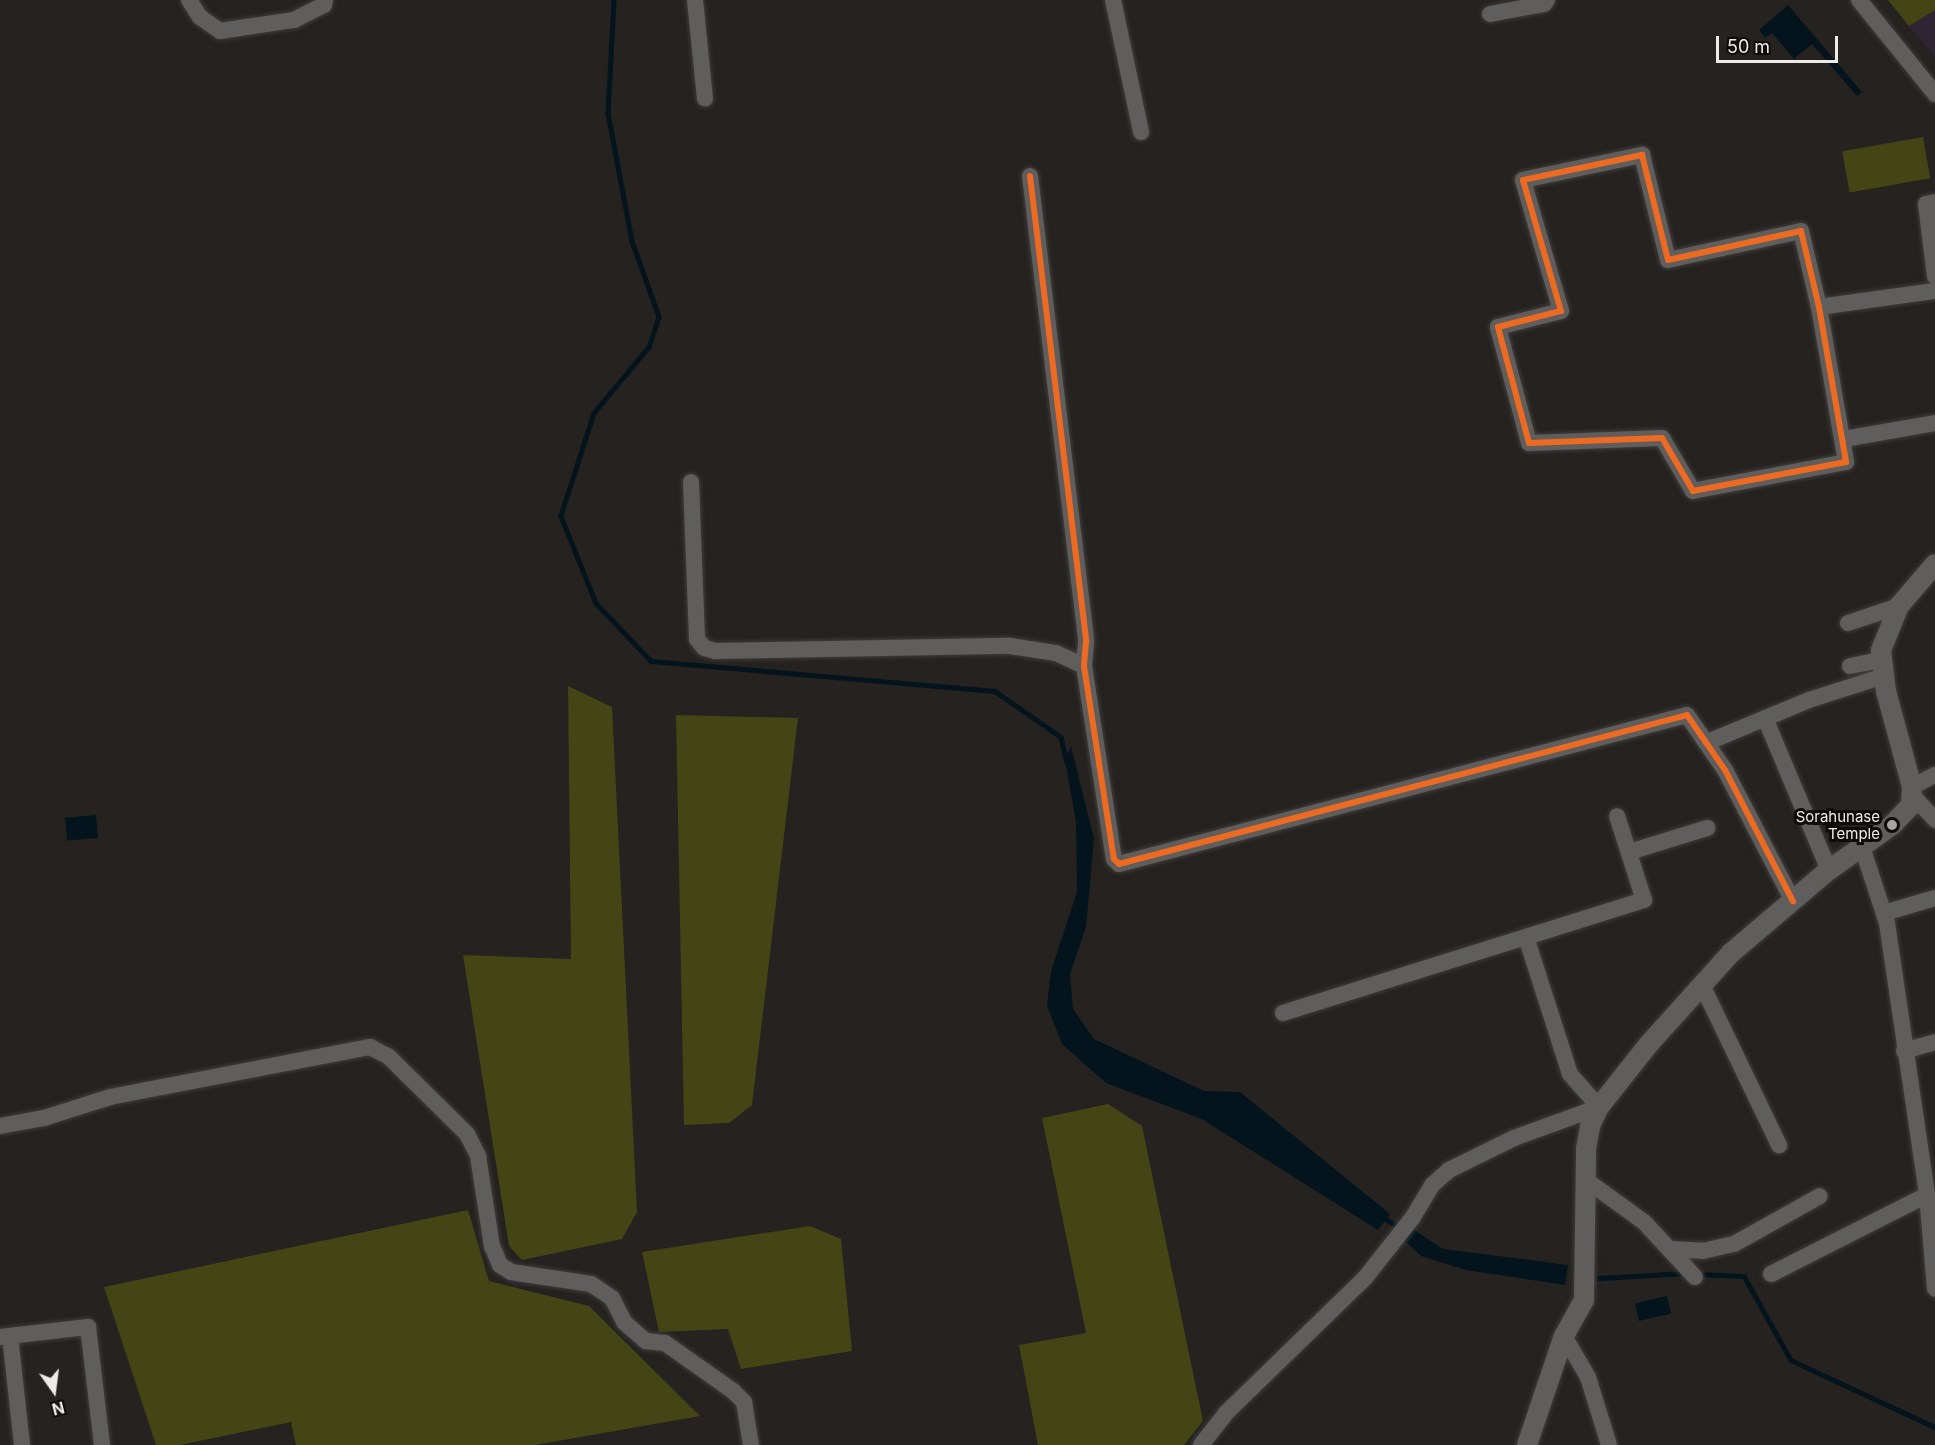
<!DOCTYPE html>
<html>
<head>
<meta charset="utf-8">
<style>
  body { margin:0 }
  #map { position:relative; width:1935px; height:1445px; overflow:hidden; background:#252220; font-family:Inter,sans-serif }
  div>[style] { position:absolute }
  .education>* { inset:0; background:#2d2533 }
  .green>* { inset:0; background:#434514; transform-origin:0 0 }
  .water>* { inset:0; background:#04141c; transform-origin:0 0 }
  .stream>* { height:4.5px; margin:-2.25px; padding:0 2.25px; transform-origin:2.25px; border-radius:2.25px; background:#04141c }
  .roads { filter:drop-shadow(0 0 2px #3f3c3a) drop-shadow(0 0 2px #3f3c3a) }
  .minor>* { height:16px; margin:-8px; padding:0 8px; transform-origin:8px; border-radius:8px; background:#605e5c }
  .tertiary>* { height:20px; margin:-10px; padding:0 10px; transform-origin:10px; border-radius:10px; background:#605e5c }
  .cycleway>* { height:6px; margin:-3px; padding:0 3px; transform-origin:3px; border-radius:3px; background:#ed6a23 }
  .dots>* { width:16px; height:16px; translate:-50% -50%; box-sizing:border-box; border:3px solid #0e0c0a; border-radius:50% }
  span { translate:-50% -50%; white-space:nowrap; text-align:center; line-height:1.15; -webkit-text-stroke:6px #0e0c0a; paint-order:stroke }
  .poi-label { font-size:15px; color:#eeeae8 }
  .right { translate:-100% -50%; text-align:right }
  .north { position:absolute; left:24px; top:1361px; width:60px; height:60px; -webkit-text-stroke:4px #0e0c0a; paint-order:stroke; rotate:166deg; font-size:16px; font-weight:700; line-height:24px; text-align:center; color:#eeeae8 }
  .north::after { content:''; display:block; margin:auto; width:21px; height:27px; background:#eeeae8; clip-path:polygon(50% 0,100% 100%,50% 72%,0 100%) }
  .scale { position:absolute; left:1716px; top:36px; width:122px; height:27px; box-sizing:border-box; border:3px solid #eeeae8; border-top:0; padding-left:8px; font-size:18px; line-height:21px; white-space:nowrap; color:#eeeae8; -webkit-text-stroke:4px #0e0c0a; paint-order:stroke }
</style>
</head>
<body>
<div id="map">
  <div class="education">
    <i style="clip-path:polygon(1935px 10px,1935px 57px,1909px 26px)"></i>
  </div>
  <div class="green">
    <i style="clip-path:polygon(1888px 0,1935px 0,1935px 10px,1909px 26px)"></i>
    <i style="left:1923px;top:137px;width:42px;height:82px;rotate:80deg"></i>
    <i style="clip-path:polygon(568px 686px,612px 707px,637px 1212px,622px 1239px,522px 1260px,509px 1246px,463px 955px,571px 959px)"></i>
    <i style="clip-path:polygon(676px 715px,798px 718px,752px 1105px,729px 1123px,684px 1125px)"></i>
    <i style="clip-path:polygon(1108px 1104px,1142px 1126px,1203px 1421px,1184px 1445px,1038px 1445px,1019px 1345px,1086px 1333px,1042px 1118px)"></i>
    <i style="clip-path:polygon(468px 1210px,489px 1281px,589px 1306px,700px 1416px,535px 1445px,296px 1445px,291px 1422px,180px 1445px,156px 1445px,104px 1287px)"></i>
    <i style="clip-path:polygon(810px 1226px,841px 1239px,852px 1351px,741px 1369px,728px 1329px,659px 1332px,642px 1252px)"></i>
  </div>
  <div class="water">
    <i style="clip-path:polygon(1788px 5px,1862px 92px,1857px 96px,1812px 44px,1794px 59px,1772px 33px,1765px 38px,1759px 30px)"></i>
    <i style="clip-path:polygon(1071px 746px,1094px 839px,1086px 927px,1070px 974px,1073px 1009px,1094px 1039px,1204px 1091px,1240px 1092px,1390px 1214px,1378px 1230px,1202px 1119px,1106px 1083px,1062px 1044px,1047px 1006px,1051px 971px,1077px 892px,1076px 822px,1065px 760px)"></i>
    <i style="left:96px;top:815px;width:23px;height:31px;rotate:85deg"></i>
    <i style="clip-path:polygon(1411px 1228px,1443px 1249px,1568px 1265px,1565px 1285px,1466px 1270px,1421px 1256px,1405px 1241px)"></i>
    <i style="left:1667px;top:1296px;width:18px;height:33px;rotate:77deg"></i>
  </div>
  <div class="stream">
    <i style="left:614px;top:0;width:113px;rotate:93deg"></i>
    <i style="left:608px;top:113px;width:130px;rotate:79.4deg"></i>
    <i style="left:632px;top:241px;width:81px;rotate:70.4deg"></i>
    <i style="left:659px;top:317px;width:32px;rotate:108deg"></i>
    <i style="left:649px;top:347px;width:86px;rotate:129.8deg"></i>
    <i style="left:594px;top:413px;width:108px;rotate:107.8deg"></i>
    <i style="left:561px;top:516px;width:94px;rotate:68.1deg"></i>
    <i style="left:596px;top:603px;width:80px;rotate:46.5deg"></i>
    <i style="left:651px;top:661px;width:345px;rotate:5deg"></i>
    <i style="left:995px;top:691px;width:80px;rotate:34.9deg"></i>
    <i style="left:1061px;top:737px;width:26px;rotate:77deg"></i>
    <i style="left:1383px;top:1217px;width:22px;rotate:34deg"></i>
    <i style="left:1698px;top:1274px;width:46px;rotate:2.5deg"></i>
    <i style="left:1744px;top:1276px;width:96px;rotate:60.8deg"></i>
    <i style="left:1791px;top:1360px;width:159px;rotate:25deg"></i>
    <i style="left:1599px;top:1278px;width:87px;rotate:-3.3deg"></i>
  </div>
  <div class="roads">
    <div class="minor">
      <i style="left:189px;top:0;width:20px;rotate:57deg"></i>
      <i style="left:200px;top:17px;width:24px;rotate:35deg"></i>
      <i style="left:220px;top:31px;width:75px;rotate:-8.5deg"></i>
      <i style="left:294px;top:20px;width:34px;rotate:-27deg"></i>
      <i style="left:324px;top:5px;width:5px;rotate:-79deg"></i>
      <i style="left:695px;top:0;width:99px;rotate:84.2deg"></i>
      <i style="left:1113px;top:0;width:135px;rotate:78deg"></i>
      <i style="left:1859px;top:0;width:121px;rotate:51deg"></i>
      <i style="left:1490px;top:14px;width:55px;rotate:-10.5deg"></i>
      <i style="left:1544px;top:4px;width:5px;rotate:-53deg"></i>
      <i style="left:1642px;top:155px;width:108px;rotate:76.1deg"></i>
      <i style="left:1668px;top:260px;width:136px;rotate:-12.3deg"></i>
      <i style="left:1801px;top:231px;width:78px;rotate:76.7deg"></i>
      <i style="left:1819px;top:307px;width:157px;rotate:80.1deg"></i>
      <i style="left:1846px;top:462px;width:156px;rotate:169.3deg"></i>
      <i style="left:1693px;top:491px;width:61px;rotate:-120.3deg"></i>
      <i style="left:1662px;top:438px;width:133px;rotate:177.8deg"></i>
      <i style="left:1529px;top:443px;width:120px;rotate:-105deg"></i>
      <i style="left:1498px;top:327px;width:65px;rotate:-14.3deg"></i>
      <i style="left:1561px;top:311px;width:136px;rotate:-106.2deg"></i>
      <i style="left:1523px;top:180px;width:122px;rotate:-11.9deg"></i>
      <i style="left:1030px;top:176px;width:469px;rotate:83.1deg"></i>
      <i style="left:1086px;top:642px;width:24px;rotate:95deg"></i>
      <i style="left:1084px;top:666px;width:195px;rotate:81.2deg"></i>
      <i style="left:1114px;top:859px;width:7px;rotate:45deg"></i>
      <i style="left:1119px;top:864px;width:587px;rotate:-14.7deg"></i>
      <i style="left:1687px;top:715px;width:67px;rotate:55.4deg"></i>
      <i style="left:1725px;top:770px;width:148px;rotate:62.6deg"></i>
      <i style="left:1935px;top:202px;width:9px;rotate:167deg"></i>
      <i style="left:1926px;top:204px;width:73px;rotate:82.9deg"></i>
      <i style="left:1819px;top:307px;width:117px;rotate:-7.9deg"></i>
      <i style="left:1844px;top:439px;width:92px;rotate:-10deg"></i>
      <i style="left:691px;top:482px;width:157px;rotate:87.8deg"></i>
      <i style="left:697px;top:639px;width:11px;rotate:52deg"></i>
      <i style="left:704px;top:648px;width:11px;rotate:15deg"></i>
      <i style="left:715px;top:651px;width:295px;rotate:-1deg"></i>
      <i style="left:1010px;top:646px;width:47px;rotate:8.7deg"></i>
      <i style="left:1056px;top:653px;width:31px;rotate:25deg"></i>
      <i style="left:1848px;top:623px;width:54px;rotate:-18.4deg"></i>
      <i style="left:1850px;top:666px;width:33px;rotate:-11deg"></i>
      <i style="left:1765px;top:718px;width:165px;rotate:67.2deg"></i>
      <i style="left:1708px;top:742px;width:109px;rotate:-22.6deg"></i>
      <i style="left:1809px;top:700px;width:79px;rotate:-17.7deg"></i>
      <i style="left:1912px;top:787px;width:26px;rotate:-28deg"></i>
      <i style="left:1913px;top:796px;width:33px;rotate:47deg"></i>
      <i style="left:1862px;top:847px;width:80px;rotate:71.8deg"></i>
      <i style="left:1887px;top:923px;width:275px;rotate:81.6deg"></i>
      <i style="left:1927px;top:1195px;width:94px;rotate:85.1deg"></i>
      <i style="left:1629px;top:852px;width:82px;rotate:-17.1deg"></i>
      <i style="left:1884px;top:913px;width:53px;rotate:-16.4deg"></i>
      <i style="left:1702px;top:985px;width:178px;rotate:64.3deg"></i>
      <i style="left:1283px;top:1013px;width:255px;rotate:-17.4deg"></i>
      <i style="left:1904px;top:1051px;width:32px;rotate:-16deg"></i>
      <i style="left:0;top:1126px;width:45px;rotate:-10.3deg"></i>
      <i style="left:44px;top:1118px;width:69px;rotate:-17.7deg"></i>
      <i style="left:110px;top:1097px;width:265px;rotate:-10.9deg"></i>
      <i style="left:370px;top:1047px;width:20px;rotate:27deg"></i>
      <i style="left:388px;top:1056px;width:111px;rotate:44.6deg"></i>
      <i style="left:467px;top:1134px;width:25px;rotate:63deg"></i>
      <i style="left:478px;top:1156px;width:91px;rotate:81.2deg"></i>
      <i style="left:492px;top:1246px;width:21px;rotate:67deg"></i>
      <i style="left:500px;top:1265px;width:13px;rotate:32deg"></i>
      <i style="left:511px;top:1272px;width:81px;rotate:8.5deg"></i>
      <i style="left:591px;top:1284px;width:25px;rotate:34deg"></i>
      <i style="left:612px;top:1298px;width:28px;rotate:63deg"></i>
      <i style="left:625px;top:1323px;width:28px;rotate:41deg"></i>
      <i style="left:646px;top:1341px;width:19px;rotate:6deg"></i>
      <i style="left:665px;top:1343px;width:83px;rotate:35.2deg"></i>
      <i style="left:733px;top:1391px;width:16px;rotate:45deg"></i>
      <i style="left:744px;top:1402px;width:44px;rotate:80.8deg"></i>
      <i style="left:1586px;top:1180px;width:72px;rotate:35.9deg"></i>
      <i style="left:1644px;top:1222px;width:75px;rotate:47.2deg"></i>
      <i style="left:1669px;top:1249px;width:34px;rotate:3deg"></i>
      <i style="left:1703px;top:1251px;width:32px;rotate:-13deg"></i>
      <i style="left:1734px;top:1244px;width:98px;rotate:-29.2deg"></i>
      <i style="left:1771px;top:1274px;width:175px;rotate:-26.9deg"></i>
      <i style="left:10px;top:1336px;width:110px;rotate:83.7deg"></i>
      <i style="left:1564px;top:1336px;width:48px;rotate:59.7deg"></i>
      <i style="left:1588px;top:1377px;width:71px;rotate:72.8deg"></i>
      <i style="left:0;top:1337px;width:89px;rotate:-6.5deg"></i>
      <i style="left:88px;top:1327px;width:119px;rotate:83.2deg"></i>
      <i style="left:1201px;top:1445px;width:42px;rotate:-51.8deg"></i>
      <i style="left:1227px;top:1412px;width:192px;rotate:-44.2deg"></i>
      <i style="left:1365px;top:1278px;width:78px;rotate:-51.8deg"></i>
      <i style="left:1413px;top:1217px;width:37px;rotate:-59deg"></i>
      <i style="left:1432px;top:1185px;width:23px;rotate:-41deg"></i>
      <i style="left:1449px;top:1170px;width:72px;rotate:-26.2deg"></i>
      <i style="left:1514px;top:1138px;width:90px;rotate:-20deg"></i>
      <i style="left:1599px;top:1107px;width:44px;rotate:-131.3deg"></i>
      <i style="left:1570px;top:1074px;width:144px;rotate:-107.8deg"></i>
      <i style="left:1526px;top:937px;width:124px;rotate:-17.4deg"></i>
      <i style="left:1644px;top:900px;width:88px;rotate:-107.8deg"></i>
    </div>
    <div class="tertiary">
      <i style="left:1527px;top:1445px;width:115px;rotate:-71.3deg"></i>
      <i style="left:1564px;top:1336px;width:41px;rotate:-60.9deg"></i>
      <i style="left:1584px;top:1300px;width:151px;rotate:-89.2deg"></i>
      <i style="left:1586px;top:1149px;width:23px;rotate:-80deg"></i>
      <i style="left:1590px;top:1126px;width:21px;rotate:-65deg"></i>
      <i style="left:1599px;top:1107px;width:80px;rotate:-51.6deg"></i>
      <i style="left:1649px;top:1044px;width:122px;rotate:-48deg"></i>
      <i style="left:1731px;top:953px;width:128px;rotate:-40.3deg"></i>
      <i style="left:1829px;top:870px;width:77px;rotate:-35.5deg"></i>
      <i style="left:1892px;top:825px;width:28px;rotate:-46deg"></i>
      <i style="left:1911px;top:805px;width:18px;rotate:-87deg"></i>
      <i style="left:1912px;top:787px;width:99px;rotate:-105.2deg"></i>
      <i style="left:1886px;top:691px;width:41px;rotate:-97deg"></i>
      <i style="left:1881px;top:650px;width:48px;rotate:-67.8deg"></i>
      <i style="left:1899px;top:606px;width:55px;rotate:-49.4deg"></i>
    </div>
  </div>
  <div class="cycleway">
    <i style="left:1642px;top:155px;width:108px;rotate:76.1deg"></i>
    <i style="left:1668px;top:260px;width:136px;rotate:-12.3deg"></i>
    <i style="left:1801px;top:231px;width:78px;rotate:76.7deg"></i>
    <i style="left:1819px;top:307px;width:157px;rotate:80.1deg"></i>
    <i style="left:1846px;top:462px;width:156px;rotate:169.3deg"></i>
    <i style="left:1693px;top:491px;width:61px;rotate:-120.3deg"></i>
    <i style="left:1662px;top:438px;width:133px;rotate:177.8deg"></i>
    <i style="left:1529px;top:443px;width:120px;rotate:-105deg"></i>
    <i style="left:1498px;top:327px;width:65px;rotate:-14.3deg"></i>
    <i style="left:1561px;top:311px;width:136px;rotate:-106.2deg"></i>
    <i style="left:1523px;top:180px;width:122px;rotate:-11.9deg"></i>
    <i style="left:1030px;top:176px;width:469px;rotate:83.1deg"></i>
    <i style="left:1086px;top:642px;width:24px;rotate:95deg"></i>
    <i style="left:1084px;top:666px;width:195px;rotate:81.2deg"></i>
    <i style="left:1114px;top:859px;width:7px;rotate:45deg"></i>
    <i style="left:1119px;top:864px;width:587px;rotate:-14.7deg"></i>
    <i style="left:1687px;top:715px;width:67px;rotate:55.4deg"></i>
    <i style="left:1725px;top:770px;width:148px;rotate:62.6deg"></i>
  </div>
  <div class="dots">
    <i style="left:1892px;top:825px;background:#a8a4a2"></i>
  </div>
  <div class="poi-label">
    <span class="right" style="left:1880px;top:825px">Sorahunase<br>Temple</span>
  </div>
  <div class="north">N</div>
  <div class="scale">50 m</div>
</div>
</body>
</html>
